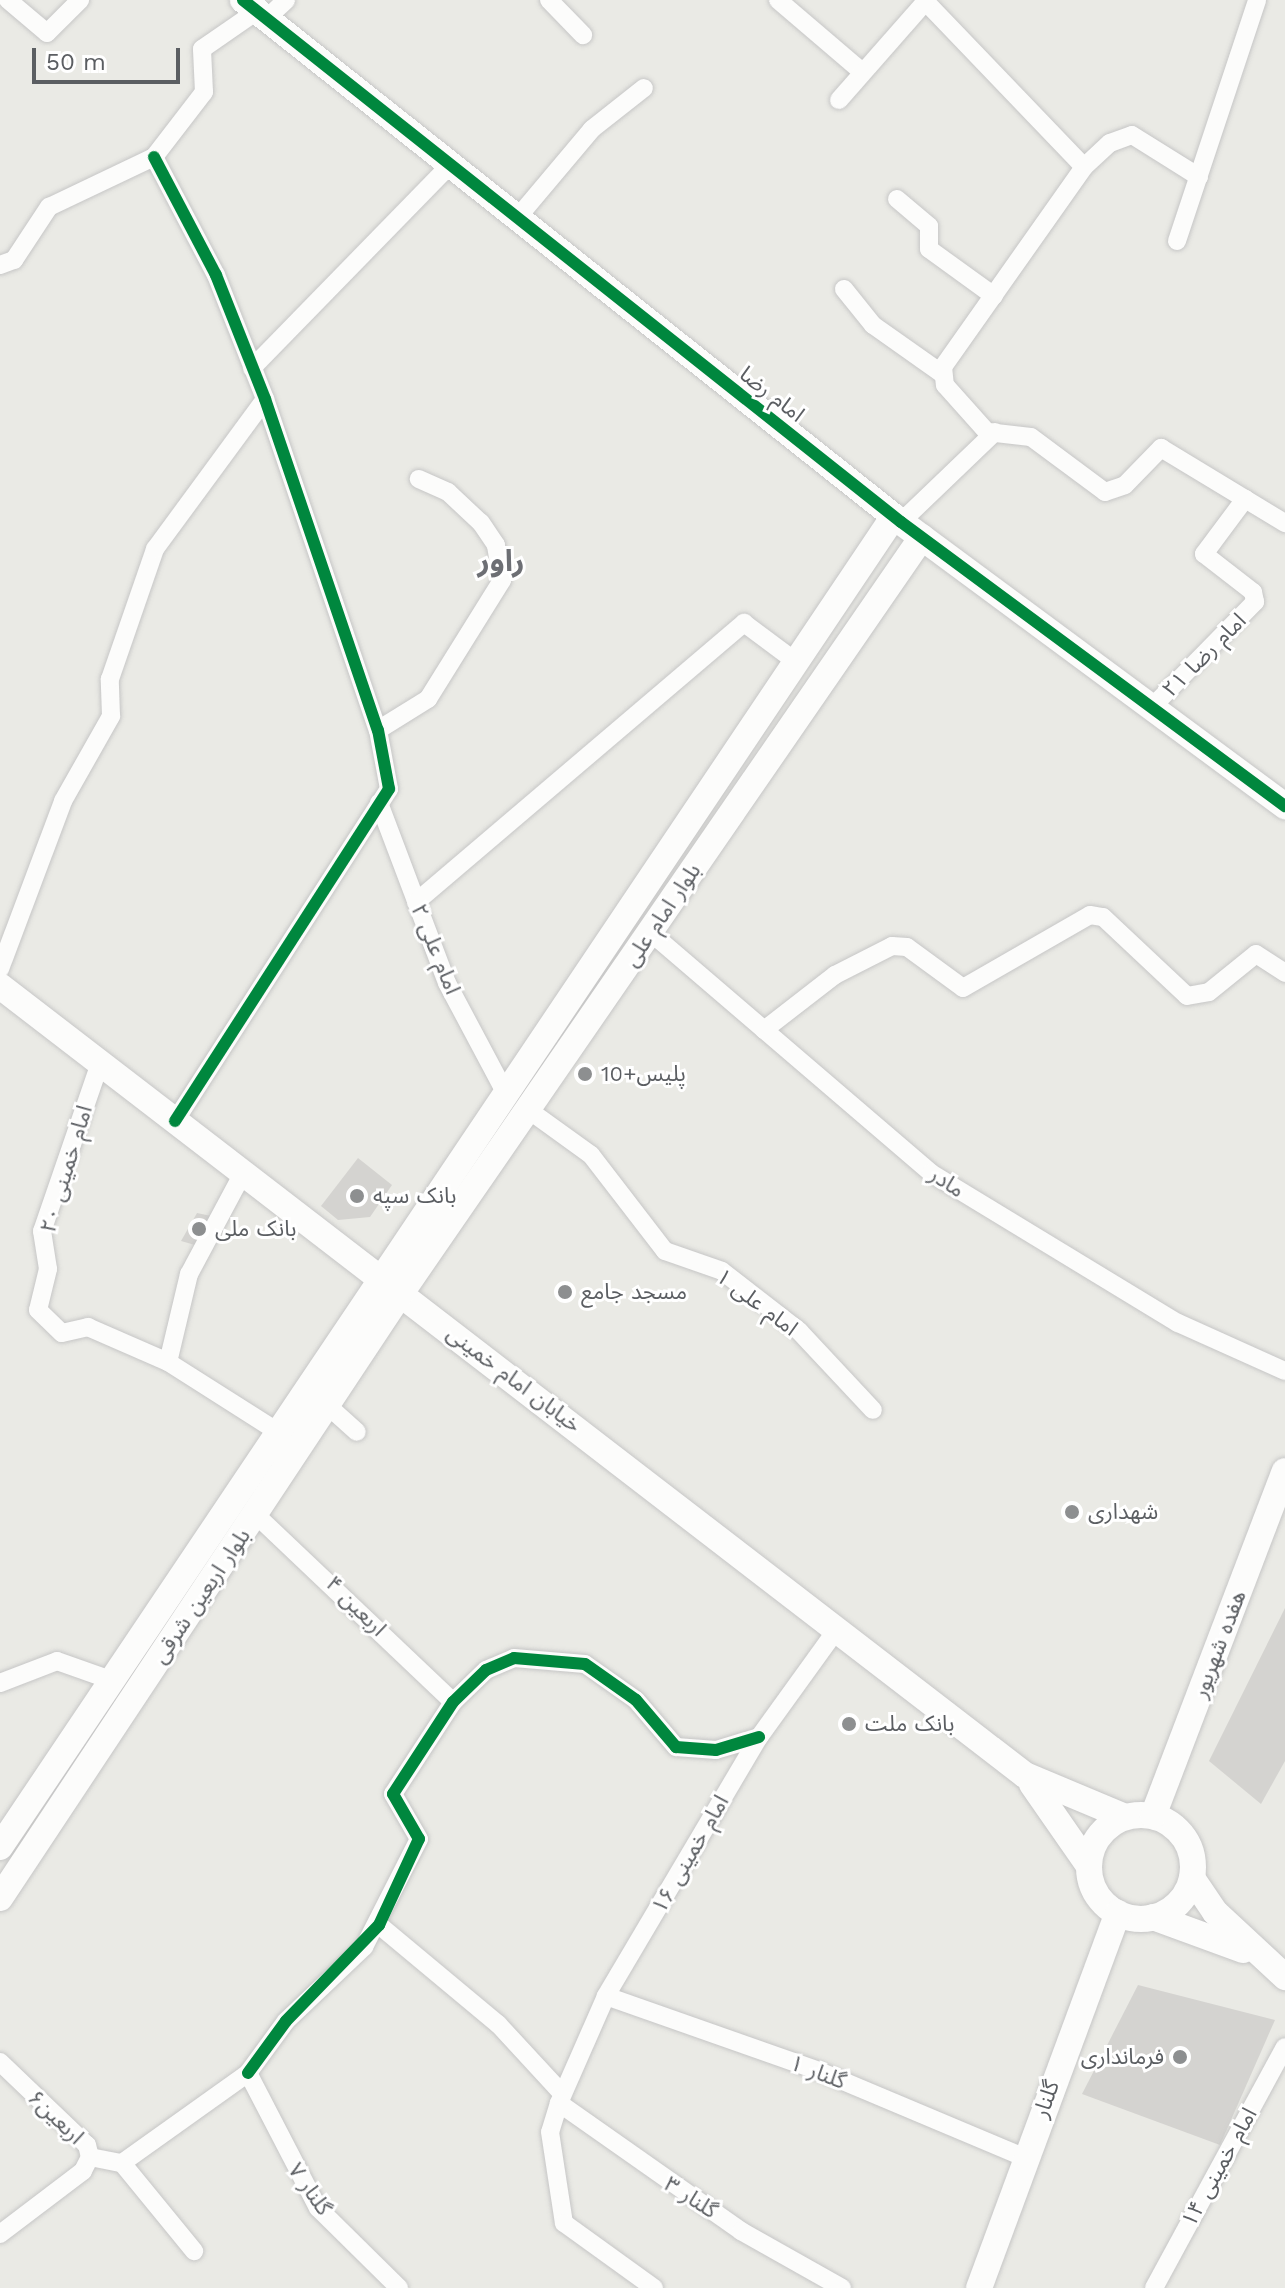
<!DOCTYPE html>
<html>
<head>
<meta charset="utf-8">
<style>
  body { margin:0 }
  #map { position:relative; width:1285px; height:2288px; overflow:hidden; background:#eaeae5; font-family:"Work Sans","Noto Sans Arabic",sans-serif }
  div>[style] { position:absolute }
  .building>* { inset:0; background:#d4d3d0 }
  .roads { filter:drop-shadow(0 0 2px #c6c6c6) drop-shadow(0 0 2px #c6c6c6) }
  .street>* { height:18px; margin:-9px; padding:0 9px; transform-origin:9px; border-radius:9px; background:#fcfcfb }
  .secondary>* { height:26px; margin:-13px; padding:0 13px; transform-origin:13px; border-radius:13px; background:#fcfcfb }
  .secondary>.ring { margin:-13px; padding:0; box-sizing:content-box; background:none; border:26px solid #fcfcfb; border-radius:50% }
  .cycleway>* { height:12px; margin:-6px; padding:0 6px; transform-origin:6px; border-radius:6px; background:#00873e }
  .dots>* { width:22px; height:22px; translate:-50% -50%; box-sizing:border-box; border:4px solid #fff; border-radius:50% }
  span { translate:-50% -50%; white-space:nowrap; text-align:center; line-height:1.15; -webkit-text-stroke:6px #fff; paint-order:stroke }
  .street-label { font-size:22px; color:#5b5e62 }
  .poi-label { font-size:22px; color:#5b5e62 }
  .left { translate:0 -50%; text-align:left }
  .right { translate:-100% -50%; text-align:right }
  .district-label { font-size:30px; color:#6d6f74; font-weight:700 }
  .scale { position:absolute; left:32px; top:48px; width:148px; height:36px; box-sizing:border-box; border:4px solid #5b5e62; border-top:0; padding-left:10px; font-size:24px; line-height:28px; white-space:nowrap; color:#5b5e62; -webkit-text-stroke:6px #fff; paint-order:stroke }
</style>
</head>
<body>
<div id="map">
  <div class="building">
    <i style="clip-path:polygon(358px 1158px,392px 1185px,370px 1217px,338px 1220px,321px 1206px)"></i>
    <i style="clip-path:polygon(197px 1213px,216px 1217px,202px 1247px,181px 1241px)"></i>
    <i style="clip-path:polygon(1285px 1608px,1285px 1761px,1261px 1804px,1209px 1761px)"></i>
    <i style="clip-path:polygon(1138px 1985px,1275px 2020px,1220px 2145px,1082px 2094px)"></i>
  </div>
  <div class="roads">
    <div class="street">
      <i style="left:8px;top:0;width:51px;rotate:40.2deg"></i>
      <i style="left:47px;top:33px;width:47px;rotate:-45deg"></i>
      <i style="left:549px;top:0;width:49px;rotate:45.8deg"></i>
      <i style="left:778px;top:0;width:109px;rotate:40.5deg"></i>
      <i style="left:924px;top:0;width:231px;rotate:46.2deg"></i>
      <i style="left:1084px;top:167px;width:245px;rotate:125.2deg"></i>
      <i style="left:943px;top:367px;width:18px;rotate:84deg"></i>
      <i style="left:945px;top:385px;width:63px;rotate:48.2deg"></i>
      <i style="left:987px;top:432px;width:44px;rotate:6.5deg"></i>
      <i style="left:1031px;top:437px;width:92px;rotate:36.6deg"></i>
      <i style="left:1105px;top:492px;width:21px;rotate:-19deg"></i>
      <i style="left:1125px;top:485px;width:52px;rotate:-45.8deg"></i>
      <i style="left:1161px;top:448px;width:145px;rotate:31.2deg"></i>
      <i style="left:267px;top:18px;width:26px;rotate:-43deg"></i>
      <i style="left:839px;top:100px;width:130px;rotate:-48.7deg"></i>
      <i style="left:154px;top:157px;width:133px;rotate:62.3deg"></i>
      <i style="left:216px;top:275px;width:133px;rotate:68.4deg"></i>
      <i style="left:265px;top:399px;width:350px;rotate:71.2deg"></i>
      <i style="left:378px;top:730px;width:60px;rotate:79.4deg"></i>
      <i style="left:389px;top:789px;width:395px;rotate:122.8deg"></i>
      <i style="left:1084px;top:167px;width:35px;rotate:-43deg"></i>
      <i style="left:1110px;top:143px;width:23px;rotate:-20deg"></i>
      <i style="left:1132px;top:135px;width:79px;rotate:32.1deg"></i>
      <i style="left:897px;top:199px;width:42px;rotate:40.2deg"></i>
      <i style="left:929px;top:226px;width:23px;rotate:90deg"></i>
      <i style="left:929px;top:249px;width:80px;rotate:35.9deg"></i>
      <i style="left:518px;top:217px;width:115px;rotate:-49.9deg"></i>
      <i style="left:592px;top:129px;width:66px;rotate:-38.3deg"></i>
      <i style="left:1177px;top:241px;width:254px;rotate:-71.6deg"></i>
      <i style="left:0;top:265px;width:15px;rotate:-20deg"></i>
      <i style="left:14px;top:260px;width:64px;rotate:-56.6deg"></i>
      <i style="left:49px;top:207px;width:116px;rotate:-25.5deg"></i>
      <i style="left:154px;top:157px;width:82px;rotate:-52.4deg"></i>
      <i style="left:204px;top:92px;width:43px;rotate:-92.7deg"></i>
      <i style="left:202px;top:49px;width:67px;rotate:-34.6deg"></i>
      <i style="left:844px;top:289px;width:46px;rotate:51.1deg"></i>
      <i style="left:873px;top:325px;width:83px;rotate:35.2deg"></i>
      <i style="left:252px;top:368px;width:285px;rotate:-45.7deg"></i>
      <i style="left:901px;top:522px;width:130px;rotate:-43.8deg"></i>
      <i style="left:1153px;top:706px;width:146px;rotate:-45.6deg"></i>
      <i style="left:1255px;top:602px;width:10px;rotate:-101deg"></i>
      <i style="left:1253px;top:592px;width:62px;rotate:-142.2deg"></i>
      <i style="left:1204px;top:554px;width:69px;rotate:-53.3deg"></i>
      <i style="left:378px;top:730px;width:59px;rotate:-31.8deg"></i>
      <i style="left:428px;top:699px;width:140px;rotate:-58.1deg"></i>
      <i style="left:502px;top:580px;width:36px;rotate:-100deg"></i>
      <i style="left:496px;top:545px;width:27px;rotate:-124deg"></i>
      <i style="left:481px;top:523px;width:45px;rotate:-136.8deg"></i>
      <i style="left:448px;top:492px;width:32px;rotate:-156deg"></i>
      <i style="left:379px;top:803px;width:192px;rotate:69.3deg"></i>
      <i style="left:447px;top:983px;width:121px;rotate:62deg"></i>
      <i style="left:416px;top:902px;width:431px;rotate:-40.4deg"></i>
      <i style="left:744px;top:623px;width:64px;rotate:36.7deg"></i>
      <i style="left:650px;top:932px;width:370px;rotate:40.6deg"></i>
      <i style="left:931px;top:1173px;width:289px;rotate:31.3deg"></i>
      <i style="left:1178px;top:1323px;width:117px;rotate:24.2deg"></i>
      <i style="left:0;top:969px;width:179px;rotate:-69.4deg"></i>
      <i style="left:63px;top:801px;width:98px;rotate:-60.5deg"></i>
      <i style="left:111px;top:716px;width:37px;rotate:-92deg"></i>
      <i style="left:110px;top:679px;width:138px;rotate:-70.9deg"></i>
      <i style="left:155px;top:549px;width:186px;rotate:-53.7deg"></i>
      <i style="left:764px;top:1030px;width:90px;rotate:-37.8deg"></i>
      <i style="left:835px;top:975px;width:64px;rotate:-27deg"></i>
      <i style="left:892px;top:946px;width:15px;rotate:4deg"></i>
      <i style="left:907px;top:947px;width:69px;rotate:36.2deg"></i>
      <i style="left:963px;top:988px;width:146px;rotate:-29.9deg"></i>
      <i style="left:1090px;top:915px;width:13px;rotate:9deg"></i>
      <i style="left:1103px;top:917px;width:115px;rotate:43.2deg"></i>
      <i style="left:1187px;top:996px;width:22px;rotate:-10deg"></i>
      <i style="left:1209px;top:992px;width:60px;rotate:-39deg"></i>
      <i style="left:1256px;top:954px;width:35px;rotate:33deg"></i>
      <i style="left:100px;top:1063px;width:178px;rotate:109deg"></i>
      <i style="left:42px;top:1231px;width:38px;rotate:81deg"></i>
      <i style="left:48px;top:1269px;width:42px;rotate:103.7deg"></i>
      <i style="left:38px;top:1310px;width:33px;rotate:44deg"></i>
      <i style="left:62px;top:1333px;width:27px;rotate:-13deg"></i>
      <i style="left:88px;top:1327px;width:87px;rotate:23.6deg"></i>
      <i style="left:530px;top:1111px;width:75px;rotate:35.8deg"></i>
      <i style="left:591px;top:1155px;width:121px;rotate:52.4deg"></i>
      <i style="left:665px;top:1251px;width:60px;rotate:19.3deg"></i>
      <i style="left:722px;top:1271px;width:98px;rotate:37.9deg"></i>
      <i style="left:799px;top:1331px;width:108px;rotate:46.9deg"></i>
      <i style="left:243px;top:1173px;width:115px;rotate:118.1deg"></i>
      <i style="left:189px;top:1274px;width:90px;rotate:103.4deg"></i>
      <i style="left:168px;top:1362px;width:127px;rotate:32.4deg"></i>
      <i style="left:327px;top:1405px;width:40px;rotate:42deg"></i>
      <i style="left:255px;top:1514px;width:273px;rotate:43.5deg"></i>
      <i style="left:837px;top:1629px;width:133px;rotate:125.8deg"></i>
      <i style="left:759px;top:1737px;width:301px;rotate:120.6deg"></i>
      <i style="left:606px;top:1996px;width:117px;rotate:113.7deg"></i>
      <i style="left:559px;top:2103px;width:223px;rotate:35.1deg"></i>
      <i style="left:741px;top:2231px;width:116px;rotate:29.4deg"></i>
      <i style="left:0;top:1683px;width:61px;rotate:-21.1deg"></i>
      <i style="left:57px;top:1661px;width:57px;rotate:19.4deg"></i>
      <i style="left:379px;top:1925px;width:155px;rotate:39.8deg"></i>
      <i style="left:498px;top:2024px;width:90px;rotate:47.3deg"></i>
      <i style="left:606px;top:1996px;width:226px;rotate:19.4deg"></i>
      <i style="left:819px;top:2071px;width:225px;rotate:22.8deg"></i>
      <i style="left:0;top:2062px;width:120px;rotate:43.7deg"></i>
      <i style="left:87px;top:2145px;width:12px;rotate:76deg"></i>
      <i style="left:90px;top:2157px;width:16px;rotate:117deg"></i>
      <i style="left:83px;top:2171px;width:104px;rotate:142.8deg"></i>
      <i style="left:248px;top:2073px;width:152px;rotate:62.6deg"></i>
      <i style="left:318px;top:2208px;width:114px;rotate:44.6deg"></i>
      <i style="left:559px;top:2103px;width:30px;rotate:107deg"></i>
      <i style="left:550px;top:2132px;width:92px;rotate:81.3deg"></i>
      <i style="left:564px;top:2223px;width:111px;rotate:35.8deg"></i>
      <i style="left:90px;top:2157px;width:33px;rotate:11deg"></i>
      <i style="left:122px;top:2163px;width:114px;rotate:50.7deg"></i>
      <i style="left:122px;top:2163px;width:155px;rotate:-35.5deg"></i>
      <i style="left:248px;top:2073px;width:64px;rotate:-53.8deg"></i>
      <i style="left:286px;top:2021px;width:108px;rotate:-43.5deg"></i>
      <i style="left:364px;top:1947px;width:121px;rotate:-63deg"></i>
      <i style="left:419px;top:1839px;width:52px;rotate:-120deg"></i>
      <i style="left:393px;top:1794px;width:110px;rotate:-56.9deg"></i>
      <i style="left:453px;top:1702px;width:46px;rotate:-44.1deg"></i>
      <i style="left:486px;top:1670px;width:30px;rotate:-23deg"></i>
      <i style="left:514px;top:1658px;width:71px;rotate:4.8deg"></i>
      <i style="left:585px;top:1664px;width:62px;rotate:35.2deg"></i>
      <i style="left:636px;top:1700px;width:62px;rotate:49.6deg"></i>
      <i style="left:676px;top:1747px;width:40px;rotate:4.3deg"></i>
      <i style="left:716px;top:1750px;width:45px;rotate:-16.8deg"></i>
      <i style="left:1154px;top:2288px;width:274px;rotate:-61.5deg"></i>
    </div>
    <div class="secondary">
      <i style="left:243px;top:0;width:840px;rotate:38.43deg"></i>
      <i style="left:901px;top:522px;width:478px;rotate:36.5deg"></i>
      <i style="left:0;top:986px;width:1294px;rotate:37.59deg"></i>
      <i style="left:1025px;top:1775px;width:108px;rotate:22.8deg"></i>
      <i style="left:1032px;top:1784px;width:100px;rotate:55.2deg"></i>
      <i class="ring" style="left:1089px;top:1815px;width:78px;height:78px"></i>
      <i style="left:1153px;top:1816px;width:369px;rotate:-69.1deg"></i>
      <i style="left:0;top:1847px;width:1603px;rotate:-56.11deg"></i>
      <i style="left:1192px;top:1878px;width:41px;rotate:55.9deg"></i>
      <i style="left:1215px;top:1912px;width:96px;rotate:42.9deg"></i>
      <i style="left:0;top:1898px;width:726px;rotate:-56.46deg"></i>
      <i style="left:401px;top:1293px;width:918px;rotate:-55.43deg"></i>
      <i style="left:1153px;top:1917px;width:96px;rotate:20.1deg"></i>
      <i style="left:979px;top:2288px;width:400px;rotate:-69.7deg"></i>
    </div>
  </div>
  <div class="cycleway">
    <i style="left:243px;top:0;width:840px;rotate:38.43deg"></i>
    <i style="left:901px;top:522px;width:478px;rotate:36.5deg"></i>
    <i style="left:154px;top:157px;width:133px;rotate:62.3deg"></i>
    <i style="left:216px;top:275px;width:133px;rotate:68.4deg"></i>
    <i style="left:265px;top:399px;width:350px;rotate:71.2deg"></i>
    <i style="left:378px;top:730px;width:60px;rotate:79.4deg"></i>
    <i style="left:389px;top:789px;width:395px;rotate:122.8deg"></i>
    <i style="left:248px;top:2073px;width:64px;rotate:-53.8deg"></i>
    <i style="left:286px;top:2021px;width:134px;rotate:-45.9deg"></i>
    <i style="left:379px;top:1925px;width:95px;rotate:-65.1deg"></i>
    <i style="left:419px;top:1839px;width:52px;rotate:-120deg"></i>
    <i style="left:393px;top:1794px;width:110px;rotate:-56.9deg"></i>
    <i style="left:453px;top:1702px;width:46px;rotate:-44.1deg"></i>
    <i style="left:486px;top:1670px;width:30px;rotate:-23deg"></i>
    <i style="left:514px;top:1658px;width:71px;rotate:4.8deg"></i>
    <i style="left:585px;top:1664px;width:62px;rotate:35.2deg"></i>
    <i style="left:636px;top:1700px;width:62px;rotate:49.6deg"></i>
    <i style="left:676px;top:1747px;width:40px;rotate:4.3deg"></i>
    <i style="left:716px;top:1750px;width:45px;rotate:-16.8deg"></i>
  </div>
  <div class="dots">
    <i style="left:585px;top:1074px;background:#8d8f90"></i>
    <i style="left:357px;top:1196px;background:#8d8f90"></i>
    <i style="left:199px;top:1229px;background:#8d8f90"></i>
    <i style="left:565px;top:1292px;background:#8d8f90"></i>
    <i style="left:1072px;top:1512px;background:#8d8f90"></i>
    <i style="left:849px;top:1724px;background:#8d8f90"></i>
    <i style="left:1180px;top:2057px;background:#8d8f90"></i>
  </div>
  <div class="street-label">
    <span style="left:772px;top:394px;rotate:38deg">امام رضا</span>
    <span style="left:1204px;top:655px;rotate:-45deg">امام رضا ۲۱</span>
    <span style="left:662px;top:915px;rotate:-56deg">بلوار امام علی</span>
    <span style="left:436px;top:949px;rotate:68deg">امام علی ۲</span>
    <span style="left:66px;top:1169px;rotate:-73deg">امام خمینی ۲۰</span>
    <span style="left:947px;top:1182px;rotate:33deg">مادر</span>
    <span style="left:757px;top:1302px;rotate:37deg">امام علی ۱</span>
    <span style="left:514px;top:1379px;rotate:37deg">خیابان امام خمینی</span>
    <span style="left:201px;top:1596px;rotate:-56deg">بلوار اربعین شرقی</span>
    <span style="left:356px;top:1606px;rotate:45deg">اربعین ۴</span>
    <span style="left:1219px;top:1644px;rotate:-69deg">هفده شهریور</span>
    <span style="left:690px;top:1854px;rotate:-60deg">امام خمینی ۱۶</span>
    <span style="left:818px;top:2072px;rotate:21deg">گلنار ۱</span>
    <span style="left:1046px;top:2099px;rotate:-70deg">گلنار</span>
    <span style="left:56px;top:2117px;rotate:44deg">اربعین۶</span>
    <span style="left:1219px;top:2167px;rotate:-61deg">امام خمینی ۱۴</span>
    <span style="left:310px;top:2189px;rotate:55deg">گلنار ۷</span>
    <span style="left:691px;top:2197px;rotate:33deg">گلنار ۳</span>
  </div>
  <div class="poi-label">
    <span class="left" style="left:601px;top:1074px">پلیس+10</span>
    <span class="left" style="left:373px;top:1196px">بانک سپه</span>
    <span class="left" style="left:215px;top:1229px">بانک ملی</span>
    <span class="left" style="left:581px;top:1292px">مسجد جامع</span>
    <span class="left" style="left:1088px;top:1512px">شهداری</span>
    <span class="left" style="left:865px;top:1724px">بانک ملت</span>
    <span class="right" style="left:1164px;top:2057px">فرمانداری</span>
  </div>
  <div class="district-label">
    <span style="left:501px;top:561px">راور</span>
  </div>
  <div class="scale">50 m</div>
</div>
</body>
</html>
